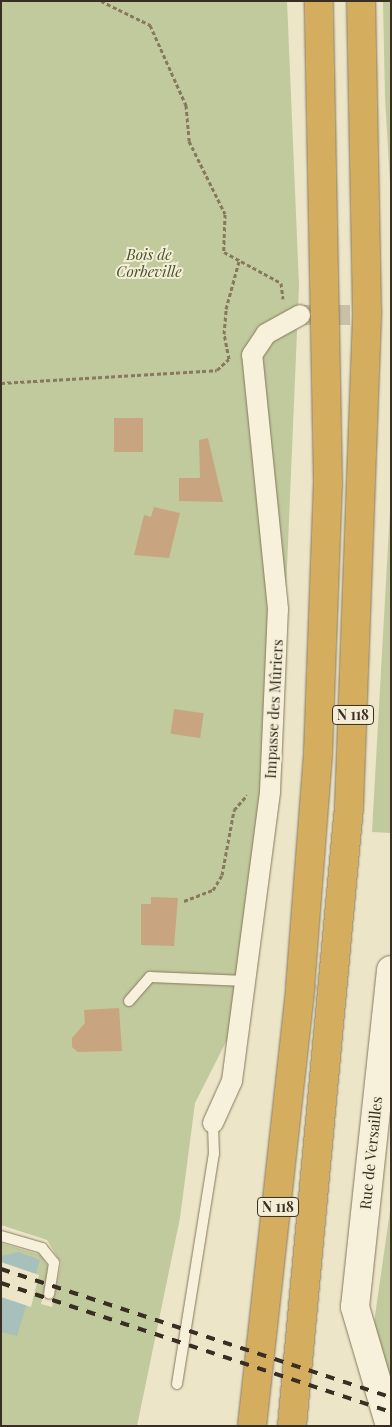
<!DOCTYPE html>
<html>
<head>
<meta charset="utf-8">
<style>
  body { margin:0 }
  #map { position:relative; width:392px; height:1427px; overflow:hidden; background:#ece5c8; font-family:"Playfair Display",serif }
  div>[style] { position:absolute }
  .green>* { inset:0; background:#c0ca9c }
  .water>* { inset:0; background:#a8c0bc }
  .pier>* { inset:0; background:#ece5c8 }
  .building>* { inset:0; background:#c8a580; transform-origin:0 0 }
  .street-tunnel>* { height:20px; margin-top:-10px; transform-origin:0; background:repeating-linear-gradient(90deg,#c8c0a7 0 20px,transparent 0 30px) }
  .path>* { height:3px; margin-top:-1.5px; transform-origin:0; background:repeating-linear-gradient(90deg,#87785e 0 4px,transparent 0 6.5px) }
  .roads { filter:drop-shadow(0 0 1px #87785e) drop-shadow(0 0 1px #87785e) }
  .lane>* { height:10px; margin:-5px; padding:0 5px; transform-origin:5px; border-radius:5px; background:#f7f1db }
  .street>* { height:20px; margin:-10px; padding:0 10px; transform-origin:10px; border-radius:10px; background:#f7f1db }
  .secondary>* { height:28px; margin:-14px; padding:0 14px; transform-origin:14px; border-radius:14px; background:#f7f1db }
  .highway>* { height:28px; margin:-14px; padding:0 14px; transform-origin:14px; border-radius:14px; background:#d5ad5f }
  .rail>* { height:4px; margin-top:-2px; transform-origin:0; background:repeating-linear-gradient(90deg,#382e21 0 9px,transparent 0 18px) }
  span { translate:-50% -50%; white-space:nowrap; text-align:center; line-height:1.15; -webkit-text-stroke:4px #f4eed7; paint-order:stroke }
  .shield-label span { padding:1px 4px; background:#f4eed7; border:1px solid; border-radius:4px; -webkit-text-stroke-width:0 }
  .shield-label { font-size:14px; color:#382e21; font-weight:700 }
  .park-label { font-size:15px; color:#445328; font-style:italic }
  .street-label { font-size:15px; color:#382e21 }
  .frame { position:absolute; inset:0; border:2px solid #382e21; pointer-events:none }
</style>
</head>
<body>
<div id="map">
  <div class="green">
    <i style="clip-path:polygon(1px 1px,287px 1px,299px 285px,278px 779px,229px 1036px,195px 1103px,180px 1218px,137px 1426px,1px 1426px,1px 1243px,41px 1255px,49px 1268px,41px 1304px,52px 1307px,61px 1263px,47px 1240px,1px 1225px)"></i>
    <i style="clip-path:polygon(383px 1px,391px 1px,391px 201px,385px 97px)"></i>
    <i style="clip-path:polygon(391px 492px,391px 833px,372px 832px)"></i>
    <i style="clip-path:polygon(391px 1204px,391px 1416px,370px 1351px)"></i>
  </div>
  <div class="water">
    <i style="clip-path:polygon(19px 1252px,40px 1260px,17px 1336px,1px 1332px,1px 1256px)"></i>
  </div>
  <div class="pier">
    <i style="clip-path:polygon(1px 1262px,39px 1275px,31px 1307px,1px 1297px)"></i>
  </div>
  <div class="building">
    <i style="left:114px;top:418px;width:29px;height:34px"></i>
    <i style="clip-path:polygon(208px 438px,223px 502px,179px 501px,179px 478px,200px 478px,199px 440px)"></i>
    <i style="clip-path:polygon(154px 507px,180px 513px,169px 558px,134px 555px,144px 515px,151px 517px)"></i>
    <i style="left:174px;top:709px;width:30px;height:25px;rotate:8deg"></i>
    <i style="clip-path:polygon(151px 897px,178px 898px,174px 946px,141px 945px,141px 904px,151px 904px)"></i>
    <i style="clip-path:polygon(119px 1008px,122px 1051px,78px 1052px,72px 1047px,72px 1038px,85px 1023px,84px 1010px)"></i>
  </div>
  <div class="street-tunnel">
    <i style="left:300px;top:315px;width:91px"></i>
  </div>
  <div class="path">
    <i style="left:101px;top:1px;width:55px;rotate:26.1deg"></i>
    <i style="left:150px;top:25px;width:88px;rotate:65.8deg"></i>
    <i style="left:186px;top:105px;width:36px;rotate:85deg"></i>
    <i style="left:189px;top:141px;width:81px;rotate:63.7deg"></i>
    <i style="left:225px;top:214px;width:38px;rotate:92deg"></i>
    <i style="left:224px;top:252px;width:65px;rotate:28.5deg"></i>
    <i style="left:281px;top:283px;width:16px;rotate:83deg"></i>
    <i style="left:1px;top:383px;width:216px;rotate:-3.4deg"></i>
    <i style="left:217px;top:370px;width:16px;rotate:-43deg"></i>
    <i style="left:229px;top:359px;width:25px;rotate:-101deg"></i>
    <i style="left:224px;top:334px;width:25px;rotate:-85deg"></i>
    <i style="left:226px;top:309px;width:50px;rotate:-74.8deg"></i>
    <i style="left:184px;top:901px;width:31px;rotate:-21deg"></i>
    <i style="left:213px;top:890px;width:17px;rotate:-59deg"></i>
    <i style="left:222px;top:875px;width:66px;rotate:-79.5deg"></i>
    <i style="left:234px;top:810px;width:20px;rotate:-49deg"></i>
  </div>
  <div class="roads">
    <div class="lane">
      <i style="left:129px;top:1001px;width:32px;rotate:-49deg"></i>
      <i style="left:150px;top:977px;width:96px;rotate:2.4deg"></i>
      <i style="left:1px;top:1236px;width:43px;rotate:16.3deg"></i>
      <i style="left:42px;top:1248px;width:19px;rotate:51deg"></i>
      <i style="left:54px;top:1263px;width:31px;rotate:99deg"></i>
      <i style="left:177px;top:1384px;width:233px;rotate:-80.9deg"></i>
      <i style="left:214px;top:1154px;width:31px;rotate:-92deg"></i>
    </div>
    <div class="street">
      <i style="left:213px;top:1123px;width:46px;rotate:-65.7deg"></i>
      <i style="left:232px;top:1081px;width:292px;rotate:-82.5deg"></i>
      <i style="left:270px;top:791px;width:182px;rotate:-87.5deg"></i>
      <i style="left:278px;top:609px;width:255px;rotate:-95.8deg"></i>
      <i style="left:252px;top:355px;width:25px;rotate:-56deg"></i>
      <i style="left:266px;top:334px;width:39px;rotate:-29deg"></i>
    </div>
    <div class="secondary">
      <i style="left:390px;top:1426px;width:124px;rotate:-106.4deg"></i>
      <i style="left:355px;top:1307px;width:339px;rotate:-83.9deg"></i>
    </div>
    <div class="highway">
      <i style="left:252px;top:1426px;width:441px;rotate:-83.7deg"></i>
      <i style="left:300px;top:988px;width:236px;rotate:-85.6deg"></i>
      <i style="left:318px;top:753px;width:269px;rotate:-87.9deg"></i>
      <i style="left:328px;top:484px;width:483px;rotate:-91.1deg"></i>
      <i style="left:292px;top:1426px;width:622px;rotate:-84.74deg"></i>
      <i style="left:349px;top:807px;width:496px;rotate:-87.9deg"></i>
      <i style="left:367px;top:311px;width:310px;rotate:-91.1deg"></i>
    </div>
  </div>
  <div class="rail">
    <i style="left:1px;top:1269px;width:410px;rotate:18.2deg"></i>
    <i style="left:1px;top:1283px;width:411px;rotate:18.3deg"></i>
  </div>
  <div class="shield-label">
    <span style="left:353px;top:715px">N 118</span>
    <span style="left:278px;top:1207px">N 118</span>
  </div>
  <div class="park-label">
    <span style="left:149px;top:263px">Bois de<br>Corbeville</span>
  </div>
  <div class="street-label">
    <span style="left:274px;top:709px;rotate:-87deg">Impasse des Mûriers</span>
    <span style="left:371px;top:1153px;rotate:-84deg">Rue de Versailles</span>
  </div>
  <div class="frame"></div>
</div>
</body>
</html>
